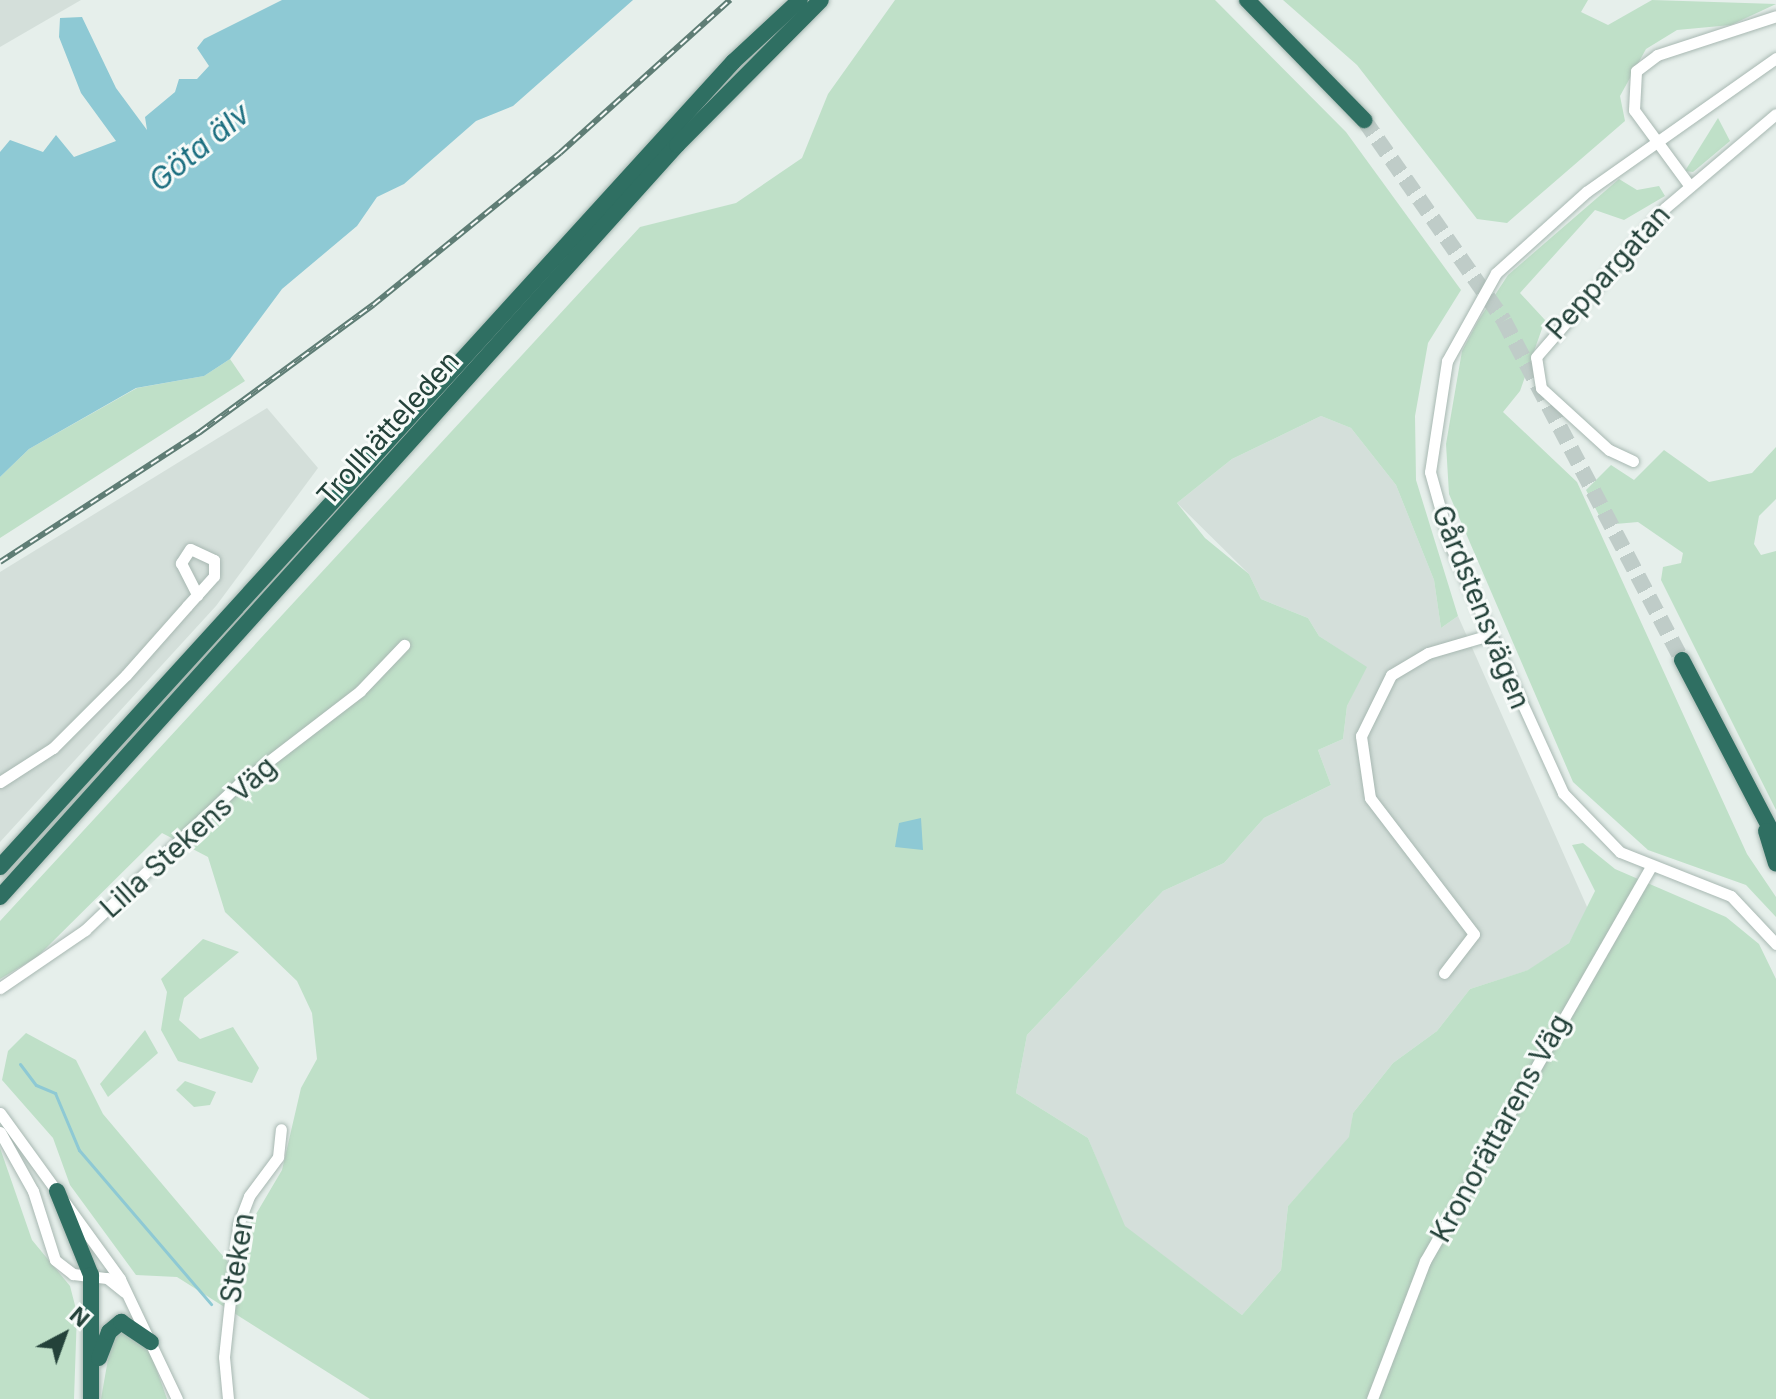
<!DOCTYPE html>
<html>
<head>
<meta charset="utf-8">
<style>
  body { margin:0 }
  #map { position:relative; width:1776px; height:1399px; overflow:hidden; background:#e6efeb; font-family:Inter,sans-serif }
  div>[style] { position:absolute }
  .built>* { inset:0; background:#d4dfda }
  .green>* { inset:0; background:#bfe0c8 }
  .water>* { inset:0; background:#8ec9d4 }
  .stream>* { height:3px; margin:-1.5px; padding:0 1.5px; transform-origin:1.5px; border-radius:1.5px; background:#8ec9d4 }
  .highway-tunnel>* { height:16px; margin-top:-8px; transform-origin:0; background:repeating-linear-gradient(90deg,#bfccc8 0 16px,transparent 0 24px) }
  .roads { filter:drop-shadow(0 0 2px #a8b8b2) drop-shadow(0 0 2px #a8b8b2) }
  .minor>* { height:11px; margin:-5.5px; padding:0 5.5px; transform-origin:5.5px; border-radius:5.5px; background:#fff }
  .highway>* { height:16px; margin:-8px; padding:0 8px; transform-origin:8px; border-radius:8px; background:#2f6f62 }
  .rail>* { height:6px; margin-top:-3px; transform-origin:0; background:repeating-linear-gradient(90deg,#f7fbf9 0 9px,#5f7d75 0 18px); box-sizing:border-box; border-block:2px solid #5f7d75 }
  span { translate:-50% -50%; white-space:nowrap; text-align:center; line-height:1.15; -webkit-text-stroke:6px #f7fbf9; paint-order:stroke }
  .street-label { font-size:28px; color:#24423a }
  .water-label { font-size:30px; color:#1c6f80; font-style:italic }
  .north { position:absolute; left:24px; top:1295px; width:80px; height:80px; -webkit-text-stroke:6px #f7fbf9; paint-order:stroke; rotate:41deg; font-size:22px; font-weight:700; line-height:32px; text-align:center; color:#24423a }
  .north::after { content:''; display:block; margin:auto; width:28px; height:36px; background:#24423a; clip-path:polygon(50% 0,100% 100%,50% 72%,0 100%) }
</style>
</head>
<body>
<div id="map">
  <div class="built">
    <i style="clip-path:polygon(0 0,81px 0,0 47px)"></i>
    <i style="clip-path:polygon(267px 408px,318px 468px,216px 606px,0 842px,0 572px)"></i>
    <i style="clip-path:polygon(1321px 416px,1351px 428px,1396px 485px,1434px 580px,1441px 628px,1458px 616px,1588px 909px,1569px 943px,1529px 970px,1470px 989px,1437px 1031px,1393px 1063px,1353px 1113px,1350px 1137px,1288px 1206px,1281px 1270px,1242px 1315px,1124px 1226px,1088px 1138px,1016px 1093px,1027px 1035px,1163px 891px,1224px 863px,1264px 818px,1331px 785px,1318px 750px,1343px 739px,1347px 706px,1366px 667px,1319px 636px,1308px 618px,1261px 599px,1249px 574px,1177px 503px,1232px 459px)"></i>
  </div>
  <div class="green">
    <i style="clip-path:polygon(895px 0,1215px 0,1346px 132px,1461px 290px,1428px 343px,1415px 416px,1416px 480px,1458px 616px,1441px 628px,1434px 580px,1396px 485px,1351px 428px,1321px 416px,1232px 459px,1177px 503px,1205px 538px,1249px 574px,1261px 599px,1308px 618px,1319px 636px,1367px 667px,1347px 706px,1343px 739px,1318px 750px,1331px 785px,1264px 818px,1224px 863px,1163px 891px,1027px 1035px,1016px 1093px,1088px 1138px,1125px 1226px,1242px 1315px,1281px 1270px,1288px 1206px,1349px 1137px,1353px 1113px,1393px 1063px,1437px 1031px,1470px 989px,1528px 970px,1569px 943px,1595px 891px,1572px 845px,1583px 843px,1615px 869px,1726px 917px,1759px 944px,1776px 979px,1776px 1399px,370px 1399px,177px 1277px,136px 1275px,70px 1185px,53px 1138px,2px 1080px,8px 1051px,26px 1033px,76px 1060px,103px 1114px,244px 1281px,249px 1226px,282px 1170px,301px 1088px,317px 1059px,312px 1013px,297px 981px,225px 912px,208px 857px,162px 833px,37px 957px,0 979px,0 921px,640px 227px,736px 203px,802px 158px,828px 94px)"></i>
    <i style="clip-path:polygon(1283px 0,1588px 0,1581px 12px,1608px 25px,1652px 0,1776px 4px,1731px 25px,1677px 30px,1646px 49px,1620px 96px,1625px 121px,1507px 223px,1477px 219px,1357px 65px)"></i>
    <i style="clip-path:polygon(1718px 118px,1730px 141px,1693px 172px,1685px 171px)"></i>
    <i style="clip-path:polygon(1619px 179px,1637px 190px,1659px 186px,1665px 196px,1624px 220px,1595px 210px,1520px 293px,1545px 320px,1520px 391px,1503px 412px,1577px 482px,1747px 854px,1776px 897px,1776px 917px,1746px 885px,1648px 850px,1573px 782px,1449px 494px,1446px 444px,1462px 351px,1478px 321px,1508px 275px)"></i>
    <i style="clip-path:polygon(230px 359px,245px 381px,0 538px,0 477px,29px 449px,137px 388px,204px 376px)"></i>
    <i style="clip-path:polygon(1776px 447px,1776px 499px,1759px 516px,1754px 544px,1761px 555px,1776px 551px,1776px 810px,1661px 580px,1663px 567px,1681px 563px,1683px 553px,1638px 522px,1604px 525px,1586px 490px,1611px 465px,1634px 480px,1664px 450px,1709px 482px,1752px 473px)"></i>
    <i style="clip-path:polygon(203px 939px,239px 952px,184px 998px,179px 1020px,200px 1039px,233px 1027px,259px 1068px,252px 1083px,178px 1061px,161px 1030px,167px 992px,161px 979px)"></i>
    <i style="clip-path:polygon(145px 1030px,158px 1053px,108px 1097px,100px 1084px)"></i>
    <i style="clip-path:polygon(185px 1081px,216px 1092px,210px 1105px,194px 1107px,176px 1090px)"></i>
    <i style="clip-path:polygon(0 1148px,32px 1240px,70px 1286px,77px 1313px,74px 1399px,0 1399px)"></i>
    <i style="clip-path:polygon(123px 1331px,149px 1348px,167px 1399px,101px 1399px,111px 1342px)"></i>
  </div>
  <div class="water">
    <i style="clip-path:polygon(282px 0,633px 0,513px 106px,476px 121px,404px 184px,377px 197px,357px 226px,282px 289px,230px 359px,204px 376px,136px 388px,29px 449px,0 477px,0 152px,10px 140px,43px 152px,56px 135px,74px 157px,116px 141px,81px 93px,59px 37px,60px 18px,82px 17px,116px 88px,147px 130px,145px 117px,175px 92px,179px 79px,197px 79px,209px 66px,197px 48px,204px 39px)"></i>
    <i style="clip-path:polygon(921px 818px,923px 850px,895px 847px,899px 823px)"></i>
  </div>
  <div class="stream">
    <i style="left:20px;top:1064px;width:26px;rotate:53deg"></i>
    <i style="left:36px;top:1085px;width:21px;rotate:23deg"></i>
    <i style="left:55px;top:1093px;width:62px;rotate:67.2deg"></i>
    <i style="left:79px;top:1150px;width:203px;rotate:49.4deg"></i>
  </div>
  <div class="highway-tunnel">
    <i style="left:1364px;top:120px;width:245px;rotate:55.1deg"></i>
    <i style="left:1504px;top:321px;width:383px;rotate:62.3deg"></i>
  </div>
  <div class="roads">
    <div class="minor">
      <i style="left:1776px;top:58px;width:232px;rotate:144.8deg"></i>
      <i style="left:1586px;top:192px;width:121px;rotate:138deg"></i>
      <i style="left:1496px;top:273px;width:101px;rotate:119.1deg"></i>
      <i style="left:1447px;top:361px;width:112px;rotate:98.7deg"></i>
      <i style="left:1430px;top:472px;width:78px;rotate:74.4deg"></i>
      <i style="left:1451px;top:547px;width:270px;rotate:65.5deg"></i>
      <i style="left:1563px;top:793px;width:82px;rotate:46deg"></i>
      <i style="left:1620px;top:852px;width:119px;rotate:21.6deg"></i>
      <i style="left:1731px;top:896px;width:66px;rotate:46.8deg"></i>
      <i style="left:1689px;top:185px;width:93px;rotate:-126.3deg"></i>
      <i style="left:1634px;top:110px;width:39px;rotate:-87deg"></i>
      <i style="left:1636px;top:71px;width:26px;rotate:-37deg"></i>
      <i style="left:1657px;top:55px;width:125px;rotate:-18.1deg"></i>
      <i style="left:1633px;top:461px;width:26px;rotate:-155deg"></i>
      <i style="left:1609px;top:450px;width:92px;rotate:-137.6deg"></i>
      <i style="left:1541px;top:388px;width:31px;rotate:-99deg"></i>
      <i style="left:1536px;top:357px;width:197px;rotate:-49.1deg"></i>
      <i style="left:1665px;top:208px;width:145px;rotate:-40.3deg"></i>
      <i style="left:0;top:782px;width:63px;rotate:-32.7deg"></i>
      <i style="left:53px;top:748px;width:103px;rotate:-45deg"></i>
      <i style="left:126px;top:675px;width:92px;rotate:-48.5deg"></i>
      <i style="left:187px;top:606px;width:15px;rotate:-48deg"></i>
      <i style="left:197px;top:595px;width:25px;rotate:-48deg"></i>
      <i style="left:214px;top:576px;width:16px;rotate:-90deg"></i>
      <i style="left:214px;top:560px;width:26px;rotate:-155deg"></i>
      <i style="left:190px;top:549px;width:17px;rotate:123deg"></i>
      <i style="left:181px;top:563px;width:36px;rotate:63deg"></i>
      <i style="left:1444px;top:973px;width:49px;rotate:-52.4deg"></i>
      <i style="left:1474px;top:934px;width:171px;rotate:-127.4deg"></i>
      <i style="left:1370px;top:798px;width:63px;rotate:-98.3deg"></i>
      <i style="left:1361px;top:736px;width:68px;rotate:-63.8deg"></i>
      <i style="left:1391px;top:675px;width:43px;rotate:-30.7deg"></i>
      <i style="left:1428px;top:653px;width:64px;rotate:-16.4deg"></i>
      <i style="left:0;top:988px;width:103px;rotate:-34.3deg"></i>
      <i style="left:85px;top:930px;width:212px;rotate:-43.5deg"></i>
      <i style="left:239px;top:784px;width:153px;rotate:-37.5deg"></i>
      <i style="left:360px;top:691px;width:64px;rotate:-46.3deg"></i>
      <i style="left:0;top:1113px;width:205px;rotate:54.1deg"></i>
      <i style="left:120px;top:1279px;width:133px;rotate:64.6deg"></i>
      <i style="left:0;top:1132px;width:68px;rotate:60.8deg"></i>
      <i style="left:33px;top:1191px;width:72px;rotate:72.3deg"></i>
      <i style="left:55px;top:1260px;width:23px;rotate:38deg"></i>
      <i style="left:73px;top:1274px;width:34px;rotate:7deg"></i>
      <i style="left:107px;top:1278px;width:22px;rotate:39deg"></i>
      <i style="left:228px;top:1399px;width:42px;rotate:-95.4deg"></i>
      <i style="left:224px;top:1357px;width:133px;rotate:-83.9deg"></i>
      <i style="left:238px;top:1225px;width:31px;rotate:-69deg"></i>
      <i style="left:249px;top:1196px;width:49px;rotate:-53.4deg"></i>
      <i style="left:278px;top:1157px;width:28px;rotate:-84deg"></i>
      <i style="left:1372px;top:1399px;width:148px;rotate:-69deg"></i>
      <i style="left:1425px;top:1261px;width:453px;rotate:-60.2deg"></i>
    </div>
    <div class="highway">
      <i style="left:1247px;top:0;width:168px;rotate:45.7deg"></i>
      <i style="left:1682px;top:660px;width:203px;rotate:62.4deg"></i>
      <i style="left:1766px;top:831px;width:34px;rotate:73deg"></i>
      <i style="left:0;top:867px;width:1089px;rotate:-47.68deg"></i>
      <i style="left:733px;top:62px;width:91px;rotate:-42.8deg"></i>
      <i style="left:0;top:897px;width:1012px;rotate:-48deg"></i>
      <i style="left:677px;top:145px;width:204px;rotate:-45.2deg"></i>
      <i style="left:57px;top:1191px;width:91px;rotate:68deg"></i>
      <i style="left:91px;top:1275px;width:124px;rotate:90deg"></i>
      <i style="left:99px;top:1358px;width:28px;rotate:-69deg"></i>
      <i style="left:109px;top:1332px;width:16px;rotate:-40deg"></i>
      <i style="left:121px;top:1322px;width:36px;rotate:34deg"></i>
    </div>
  </div>
  <div class="rail">
    <i style="left:0;top:562px;width:239px;rotate:-33deg"></i>
    <i style="left:200px;top:432px;width:215px;rotate:-36.3deg"></i>
    <i style="left:373px;top:305px;width:241px;rotate:-39.1deg"></i>
    <i style="left:560px;top:153px;width:229px;rotate:-42deg"></i>
  </div>
  <div class="street-label">
    <span style="left:1608px;top:272px;rotate:-48deg">Peppargatan</span>
    <span style="left:388px;top:428px;rotate:-48deg">Trollhätteleden</span>
    <span style="left:1481px;top:607px;rotate:68deg">Gårdstensvägen</span>
    <span style="left:188px;top:837px;rotate:-42deg">Lilla Stekens Väg</span>
    <span style="left:1500px;top:1128px;rotate:-61deg">Kronorättarens Väg</span>
    <span style="left:237px;top:1258px;rotate:-81deg">Steken</span>
  </div>
  <div class="water-label">
    <span style="left:199px;top:147px;rotate:-39deg">Göta älv</span>
  </div>
  <div class="north">N</div>
</div>
</body>
</html>
